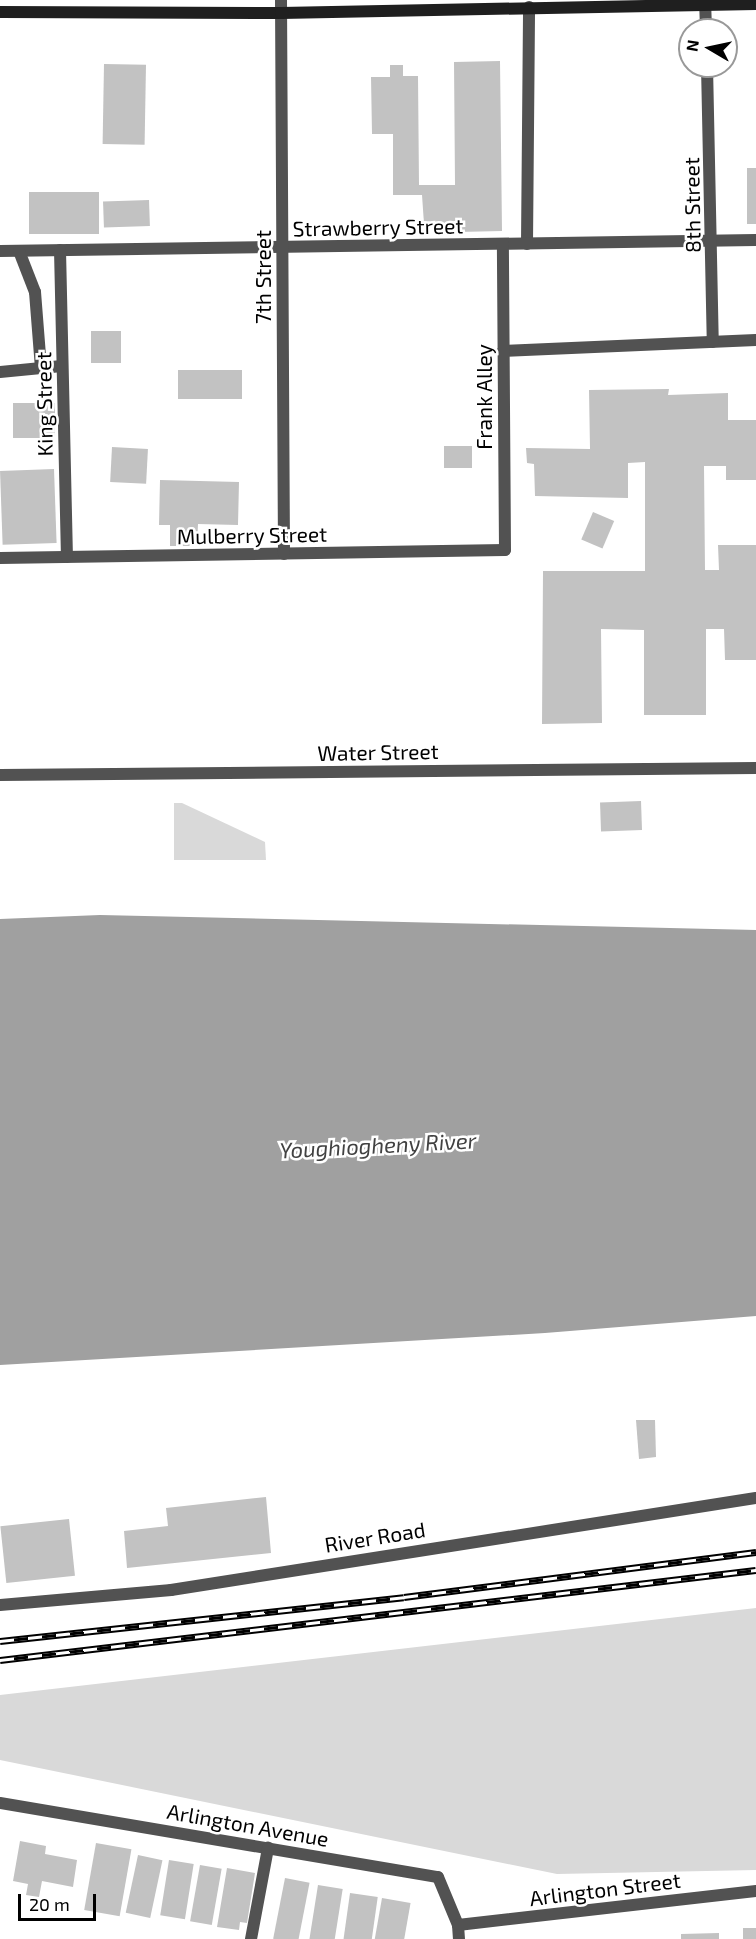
<!DOCTYPE html>
<html>
<head>
<meta charset="utf-8">
<style>
  body { margin:0 }
  #map { position:relative; width:756px; height:1939px; overflow:hidden; background:#fff; font-family:"Exo 2",sans-serif }
  div>[style] { position:absolute }
  .green>* { inset:0; background:#d9d9d9 }
  .water>* { inset:0; background:#a0a0a0 }
  .building>* { inset:0; background:#c2c2c2; transform-origin:0 0 }
  .service>* { height:12px; margin:-6px; padding:0 6px; transform-origin:6px; border-radius:6px; background:#525252 }
  .minor>* { height:12px; margin:-6px; padding:0 6px; transform-origin:6px; border-radius:6px; background:#525252 }
  .tertiary>* { height:12px; margin:-6px; padding:0 6px; transform-origin:6px; border-radius:6px; background:#525252 }
  .secondary>* { height:12px; margin:-6px; padding:0 6px; transform-origin:6px; border-radius:6px; background:#1f1f1f }
  .rail>* { height:7px; margin-top:-3.5px; transform-origin:0; background:repeating-linear-gradient(90deg,#fff 0 14px,#000 0 28px); box-sizing:border-box; border-block:2px solid #000 }
  span { translate:-50% -50%; white-space:nowrap; text-align:center; line-height:1.15; -webkit-text-stroke:5px #fff; paint-order:stroke }
  .street-label { font-size:21px; color:#000 }
  .water-label { font-size:22px; color:#414141; font-style:italic }
  .north { position:absolute; left:678px; top:18px; width:60px; height:60px; box-sizing:border-box; background:#fff; border:2px solid #999; border-radius:50%; rotate:279deg; font-size:16px; font-weight:700; line-height:24px; text-align:center; color:#000 }
  .north::after { content:''; display:block; margin:auto; width:21px; height:27px; background:#000; clip-path:polygon(50% 0,100% 100%,50% 72%,0 100%) }
  .scale { position:absolute; left:18px; top:1894px; width:78px; height:27px; box-sizing:border-box; border:3px solid #000; border-top:0; padding-left:8px; font-size:18px; line-height:21px; white-space:nowrap; color:#000; -webkit-text-stroke:4px #fff; paint-order:stroke }
</style>
</head>
<body>
<div id="map">
  <div class="green">
    <i style="clip-path:polygon(174px 803px,182px 803px,265px 842px,266px 860px,174px 860px)"></i>
    <i style="clip-path:polygon(756px 1608px,756px 1870px,557px 1874px,0 1760px,0 1695px)"></i>
  </div>
  <div class="water">
    <i style="clip-path:polygon(100px 915px,756px 930px,756px 1316px,545px 1333px,0 1365px,0 919px)"></i>
  </div>
  <div class="building">
    <i style="clip-path:polygon(500px 61px,502px 231px,458px 232px,458px 224px,424px 224px,422px 195px,393px 195px,393px 134px,372px 134px,371px 77px,390px 77px,390px 65px,403px 65px,403px 76px,418px 76px,419px 185px,455px 185px,454px 62px)"></i>
    <i style="left:104px;top:64px;width:42px;height:80px;rotate:1deg"></i>
    <i style="left:747px;top:168px;width:9px;height:56px"></i>
    <i style="left:99px;top:192px;width:42px;height:70px;rotate:90deg"></i>
    <i style="left:149px;top:200px;width:26px;height:46px;rotate:88deg"></i>
    <i style="left:91px;top:331px;width:30px;height:32px"></i>
    <i style="left:178px;top:370px;width:64px;height:29px"></i>
    <i style="clip-path:polygon(669px 389px,668px 395px,728px 393px,728px 420px,756px 420px,756px 480px,726px 480px,726px 466px,704px 466px,705px 570px,719px 570px,718px 545px,756px 545px,756px 660px,725px 660px,724px 629px,706px 629px,706px 715px,644px 715px,644px 630px,601px 629px,602px 723px,542px 724px,543px 571px,645px 571px,645px 462px,628px 463px,628px 498px,535px 496px,534px 464px,527px 463px,526px 448px,590px 449px,589px 390px)"></i>
    <i style="left:13px;top:403px;width:42px;height:35px"></i>
    <i style="left:444px;top:446px;width:28px;height:22px"></i>
    <i style="left:112px;top:447px;width:36px;height:35px;rotate:3deg"></i>
    <i style="left:54px;top:469px;width:74px;height:54px;rotate:88deg"></i>
    <i style="clip-path:polygon(160px 480px,239px 482px,238px 525px,198px 524px,197px 546px,170px 546px,170px 525px,159px 525px)"></i>
    <i style="left:593px;top:512px;width:23px;height:30px;rotate:23deg"></i>
    <i style="left:641px;top:801px;width:29px;height:41px;rotate:88deg"></i>
    <i style="clip-path:polygon(636px 1420px,655px 1420px,656px 1457px,639px 1459px)"></i>
    <i style="clip-path:polygon(266px 1497px,271px 1553px,127px 1568px,124px 1531px,168px 1526px,166px 1508px)"></i>
    <i style="left:69px;top:1519px;width:57px;height:69px;rotate:84deg"></i>
    <i style="clip-path:polygon(20px 1841px,46px 1846px,45px 1854px,77px 1860px,73px 1887px,42px 1881px,39px 1897px,26px 1895px,28px 1884px,13px 1881px)"></i>
    <i style="left:96px;top:1843px;width:36px;height:68px;rotate:10deg"></i>
    <i style="left:138px;top:1855px;width:25px;height:59px;rotate:12deg"></i>
    <i style="left:169px;top:1860px;width:25px;height:56px;rotate:9deg"></i>
    <i style="left:200px;top:1865px;width:22px;height:57px;rotate:10deg"></i>
    <i style="clip-path:polygon(227px 1868px,255px 1873px,247px 1923px,240px 1922px,239px 1930px,217px 1927px)"></i>
    <i style="left:285px;top:1878px;width:25px;height:62px;rotate:11deg"></i>
    <i style="left:318px;top:1885px;width:25px;height:55px;rotate:9deg"></i>
    <i style="left:350px;top:1893px;width:28px;height:47px;rotate:8deg"></i>
    <i style="left:382px;top:1898px;width:29px;height:42px;rotate:10deg"></i>
    <i style="left:756px;top:1928px;width:11px;height:13px;rotate:90deg"></i>
    <i style="clip-path:polygon(719px 1933px,719px 1939px,681px 1939px,681px 1934px)"></i>
  </div>
  <div class="service">
    <i style="left:527px;top:244px;width:237px;rotate:-89.5deg"></i>
    <i style="left:0;top:251px;width:756px;rotate:-0.83deg"></i>
    <i style="left:19px;top:251px;width:44px;rotate:68.7deg"></i>
    <i style="left:35px;top:292px;width:76px;rotate:85.5deg"></i>
    <i style="left:503px;top:351px;width:253px;rotate:-2.5deg"></i>
    <i style="left:0;top:372px;width:62px;rotate:-5.5deg"></i>
    <i style="left:0;top:558px;width:505px;rotate:-0.91deg"></i>
    <i style="left:505px;top:550px;width:306px;rotate:-90.4deg"></i>
  </div>
  <div class="minor">
    <i style="left:281px;top:0;width:554px;rotate:89.69deg"></i>
    <i style="left:705px;top:0;width:30px;rotate:88deg"></i>
    <i style="left:707px;top:66px;width:276px;rotate:88.8deg"></i>
    <i style="left:60px;top:250px;width:307px;rotate:88.7deg"></i>
    <i style="left:0;top:775px;width:756px;rotate:-0.53deg"></i>
    <i style="left:0;top:1803px;width:444px;rotate:9.6deg"></i>
    <i style="left:438px;top:1877px;width:52px;rotate:67.4deg"></i>
    <i style="left:458px;top:1925px;width:14px;rotate:86deg"></i>
    <i style="left:458px;top:1925px;width:300px;rotate:-6.5deg"></i>
    <i style="left:251px;top:1939px;width:93px;rotate:-79.4deg"></i>
  </div>
  <div class="tertiary">
    <i style="left:0;top:1605px;width:172px;rotate:-5deg"></i>
    <i style="left:171px;top:1590px;width:592px;rotate:-8.94deg"></i>
  </div>
  <div class="secondary">
    <i style="left:0;top:12px;width:281px;rotate:0.2deg"></i>
    <i style="left:281px;top:13px;width:475px;rotate:-1.1deg"></i>
  </div>
  <div class="rail">
    <i style="left:0;top:1641px;width:406px;rotate:-6.2deg"></i>
    <i style="left:404px;top:1597px;width:355px;rotate:-7.3deg"></i>
    <i style="left:0;top:1660px;width:761px;rotate:-6.79deg"></i>
  </div>
  <div class="street-label">
    <span style="left:692px;top:205px;rotate:-91deg">8th Street</span>
    <span style="left:378px;top:227px;rotate:-1deg">Strawberry Street</span>
    <span style="left:263px;top:277px;rotate:-90deg">7th Street</span>
    <span style="left:484px;top:397px;rotate:-90deg">Frank Alley</span>
    <span style="left:44px;top:404px;rotate:-91deg">King Street</span>
    <span style="left:252px;top:535px;rotate:-1deg">Mulberry Street</span>
    <span style="left:378px;top:752px;rotate:-1deg">Water Street</span>
    <span style="left:375px;top:1537px;rotate:-9deg">River Road</span>
    <span style="left:248px;top:1825px;rotate:10deg">Arlington Avenue</span>
    <span style="left:605px;top:1889px;rotate:-7deg">Arlington Street</span>
  </div>
  <div class="water-label">
    <span style="left:378px;top:1145px;rotate:-3deg">Youghiogheny River</span>
  </div>
  <div class="north">N</div>
  <div class="scale">20 m</div>
</div>
</body>
</html>
